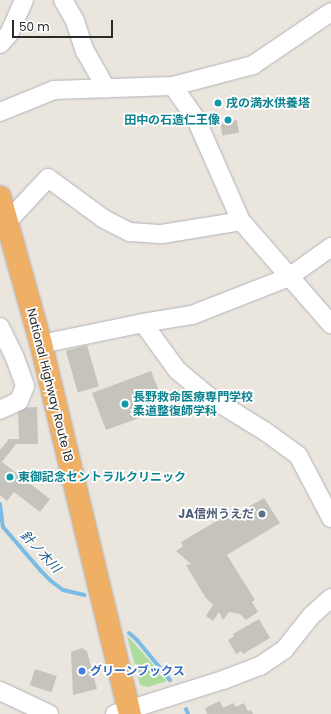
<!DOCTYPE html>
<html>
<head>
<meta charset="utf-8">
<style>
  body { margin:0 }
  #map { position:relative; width:331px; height:714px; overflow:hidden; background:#ebe6dd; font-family:Poppins,"Noto Sans JP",sans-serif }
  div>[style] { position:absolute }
  .green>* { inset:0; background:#addc9f }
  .stream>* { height:4px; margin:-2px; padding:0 2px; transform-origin:2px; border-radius:2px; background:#7abce3 }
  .building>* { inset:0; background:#c6c3bd; transform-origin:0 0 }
  .roads { filter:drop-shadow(0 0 1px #b1b2bc) drop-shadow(0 0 1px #b1b2bc) }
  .minor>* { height:18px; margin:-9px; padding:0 9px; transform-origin:9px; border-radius:9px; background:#fff }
  .highway>* { height:22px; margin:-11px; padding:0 11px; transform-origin:11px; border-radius:11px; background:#efaf64 }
  .dots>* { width:11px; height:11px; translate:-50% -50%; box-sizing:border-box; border:2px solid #fff; border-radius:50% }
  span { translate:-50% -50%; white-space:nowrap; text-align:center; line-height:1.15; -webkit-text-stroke:3.5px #fff; paint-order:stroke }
  .culture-label { font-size:12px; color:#0d838f; font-weight:700 }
  .left { translate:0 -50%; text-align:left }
  .right { translate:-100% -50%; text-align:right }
  .street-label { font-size:12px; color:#2a2a2a }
  .service-label { font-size:12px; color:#4e5e75; font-weight:700 }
  .shop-label { font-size:12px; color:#366cbe; font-weight:700 }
  .water-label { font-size:13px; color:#1a5a8f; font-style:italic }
  .scale { position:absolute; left:12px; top:20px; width:101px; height:18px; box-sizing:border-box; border:2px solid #2a2a2a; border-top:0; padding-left:5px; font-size:12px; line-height:14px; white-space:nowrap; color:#2a2a2a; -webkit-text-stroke:3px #fff; paint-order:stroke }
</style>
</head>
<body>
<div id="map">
  <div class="green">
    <i style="clip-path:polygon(127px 636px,135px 644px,167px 681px,148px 687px,140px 685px)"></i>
  </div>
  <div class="stream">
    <i style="left:0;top:504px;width:23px;rotate:83deg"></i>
    <i style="left:3px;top:527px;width:58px;rotate:49.2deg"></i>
    <i style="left:41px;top:571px;width:14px;rotate:45deg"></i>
    <i style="left:51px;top:581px;width:15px;rotate:37deg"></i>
    <i style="left:63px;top:590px;width:22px;rotate:13deg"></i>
    <i style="left:129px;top:633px;width:11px;rotate:41deg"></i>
    <i style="left:137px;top:640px;width:52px;rotate:50.5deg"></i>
    <i style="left:186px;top:709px;width:5px;rotate:68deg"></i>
  </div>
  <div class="building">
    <i style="left:237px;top:120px;width:13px;height:17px;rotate:81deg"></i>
    <i style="left:87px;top:345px;width:43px;height:22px;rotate:74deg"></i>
    <i style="clip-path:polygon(151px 371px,160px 393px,151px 396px,156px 412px,106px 430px,92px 393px)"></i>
    <i style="clip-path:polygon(37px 407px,38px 444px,16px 444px,2px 462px,50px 499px,40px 512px,14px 492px,7px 501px,0 495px,0 450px,9px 439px,19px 439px,18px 408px)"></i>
    <i style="clip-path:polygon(264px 498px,280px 523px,227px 555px,255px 600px,252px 602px,258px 612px,246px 620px,240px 614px,229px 612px,223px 620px,219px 612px,213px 621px,206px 616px,213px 605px,205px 597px,186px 565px,191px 564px,176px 551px,183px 546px,181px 542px,225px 516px,227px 519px)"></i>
    <i style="clip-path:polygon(259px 619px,270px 638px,243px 654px,241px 651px,236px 654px,228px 640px,234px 636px,233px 634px)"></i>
    <i style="clip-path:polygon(82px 648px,87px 651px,97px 689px,73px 695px,71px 652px)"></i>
    <i style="clip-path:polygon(141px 664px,144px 672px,139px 674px,136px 665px)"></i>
    <i style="left:35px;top:669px;width:23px;height:17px;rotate:18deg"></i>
    <i style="clip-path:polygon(220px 701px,223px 708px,233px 703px,236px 707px,244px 703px,248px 711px,251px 710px,253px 714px,207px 714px,205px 708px)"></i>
  </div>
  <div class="roads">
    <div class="minor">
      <i style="left:63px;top:0;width:24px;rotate:60deg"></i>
      <i style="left:75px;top:21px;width:32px;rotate:72deg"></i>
      <i style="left:85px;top:51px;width:43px;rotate:60.4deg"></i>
      <i style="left:0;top:44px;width:13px;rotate:-48deg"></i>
      <i style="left:9px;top:34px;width:37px;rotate:-66deg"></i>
      <i style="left:173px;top:86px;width:40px;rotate:55.1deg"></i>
      <i style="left:196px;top:119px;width:111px;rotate:66.2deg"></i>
      <i style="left:241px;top:221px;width:137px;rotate:48.9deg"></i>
      <i style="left:0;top:112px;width:58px;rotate:-22.2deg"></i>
      <i style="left:54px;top:90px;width:119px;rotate:-1.9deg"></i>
      <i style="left:173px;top:86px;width:83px;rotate:-14.7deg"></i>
      <i style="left:253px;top:65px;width:94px;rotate:-34.2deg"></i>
      <i style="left:7px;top:222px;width:60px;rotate:-47deg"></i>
      <i style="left:48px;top:178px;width:69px;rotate:36.2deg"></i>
      <i style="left:104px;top:219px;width:29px;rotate:27deg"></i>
      <i style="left:130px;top:232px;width:32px;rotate:4deg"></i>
      <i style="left:162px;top:234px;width:80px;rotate:-9.3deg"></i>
      <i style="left:143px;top:323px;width:58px;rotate:54.1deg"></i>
      <i style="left:177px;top:370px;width:40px;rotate:40deg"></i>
      <i style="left:208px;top:396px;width:68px;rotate:31.8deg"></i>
      <i style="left:266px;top:432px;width:39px;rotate:36deg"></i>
      <i style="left:298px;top:455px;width:71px;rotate:62.4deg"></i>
      <i style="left:0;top:327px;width:34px;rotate:64deg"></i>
      <i style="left:15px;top:358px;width:30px;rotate:70deg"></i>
      <i style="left:25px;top:386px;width:16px;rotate:112deg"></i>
      <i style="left:19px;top:401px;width:21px;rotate:155deg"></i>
      <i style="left:41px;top:344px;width:104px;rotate:-11.6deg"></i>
      <i style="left:143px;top:323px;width:50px;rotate:-9.3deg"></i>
      <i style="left:192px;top:315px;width:104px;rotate:-21.4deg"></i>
      <i style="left:289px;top:277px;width:52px;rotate:-35.5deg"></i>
      <i style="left:0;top:691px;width:54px;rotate:25.1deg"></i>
      <i style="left:115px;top:714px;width:113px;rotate:-17.5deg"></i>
      <i style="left:223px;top:680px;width:40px;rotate:-21deg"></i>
      <i style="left:260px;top:666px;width:29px;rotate:-34deg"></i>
      <i style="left:284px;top:650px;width:43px;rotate:-51.5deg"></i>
      <i style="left:311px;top:616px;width:27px;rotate:-42deg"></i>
    </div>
    <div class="highway">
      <i style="left:0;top:197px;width:153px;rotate:74.4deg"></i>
      <i style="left:41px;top:344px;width:381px;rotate:76.5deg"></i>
    </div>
  </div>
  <div class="dots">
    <i style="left:218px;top:103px;background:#0f9aa8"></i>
    <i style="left:228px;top:120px;background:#0f9aa8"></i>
    <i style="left:125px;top:404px;background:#0f9aa8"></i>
    <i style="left:10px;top:477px;background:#0f9aa8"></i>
    <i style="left:262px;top:514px;background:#5c6f8a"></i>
    <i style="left:82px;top:671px;background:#3f7fe0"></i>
  </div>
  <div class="culture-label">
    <span class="left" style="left:226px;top:103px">戌の満水供養塔</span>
    <span class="right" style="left:220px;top:120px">田中の石造仁王像</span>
    <span class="left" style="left:133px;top:404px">長野救命医療専門学校<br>柔道整復師学科</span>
    <span class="left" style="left:18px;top:477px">東御記念セントラルクリニック</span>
  </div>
  <div class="street-label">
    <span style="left:50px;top:385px;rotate:76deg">National Highway Route 18</span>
  </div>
  <div class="service-label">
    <span class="right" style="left:254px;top:514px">JA信州うえだ</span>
  </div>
  <div class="shop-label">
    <span class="left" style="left:90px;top:671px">グリーンブックス</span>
  </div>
  <div class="water-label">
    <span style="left:40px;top:552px;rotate:47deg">針ノ木川</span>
  </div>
  <div class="scale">50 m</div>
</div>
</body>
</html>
